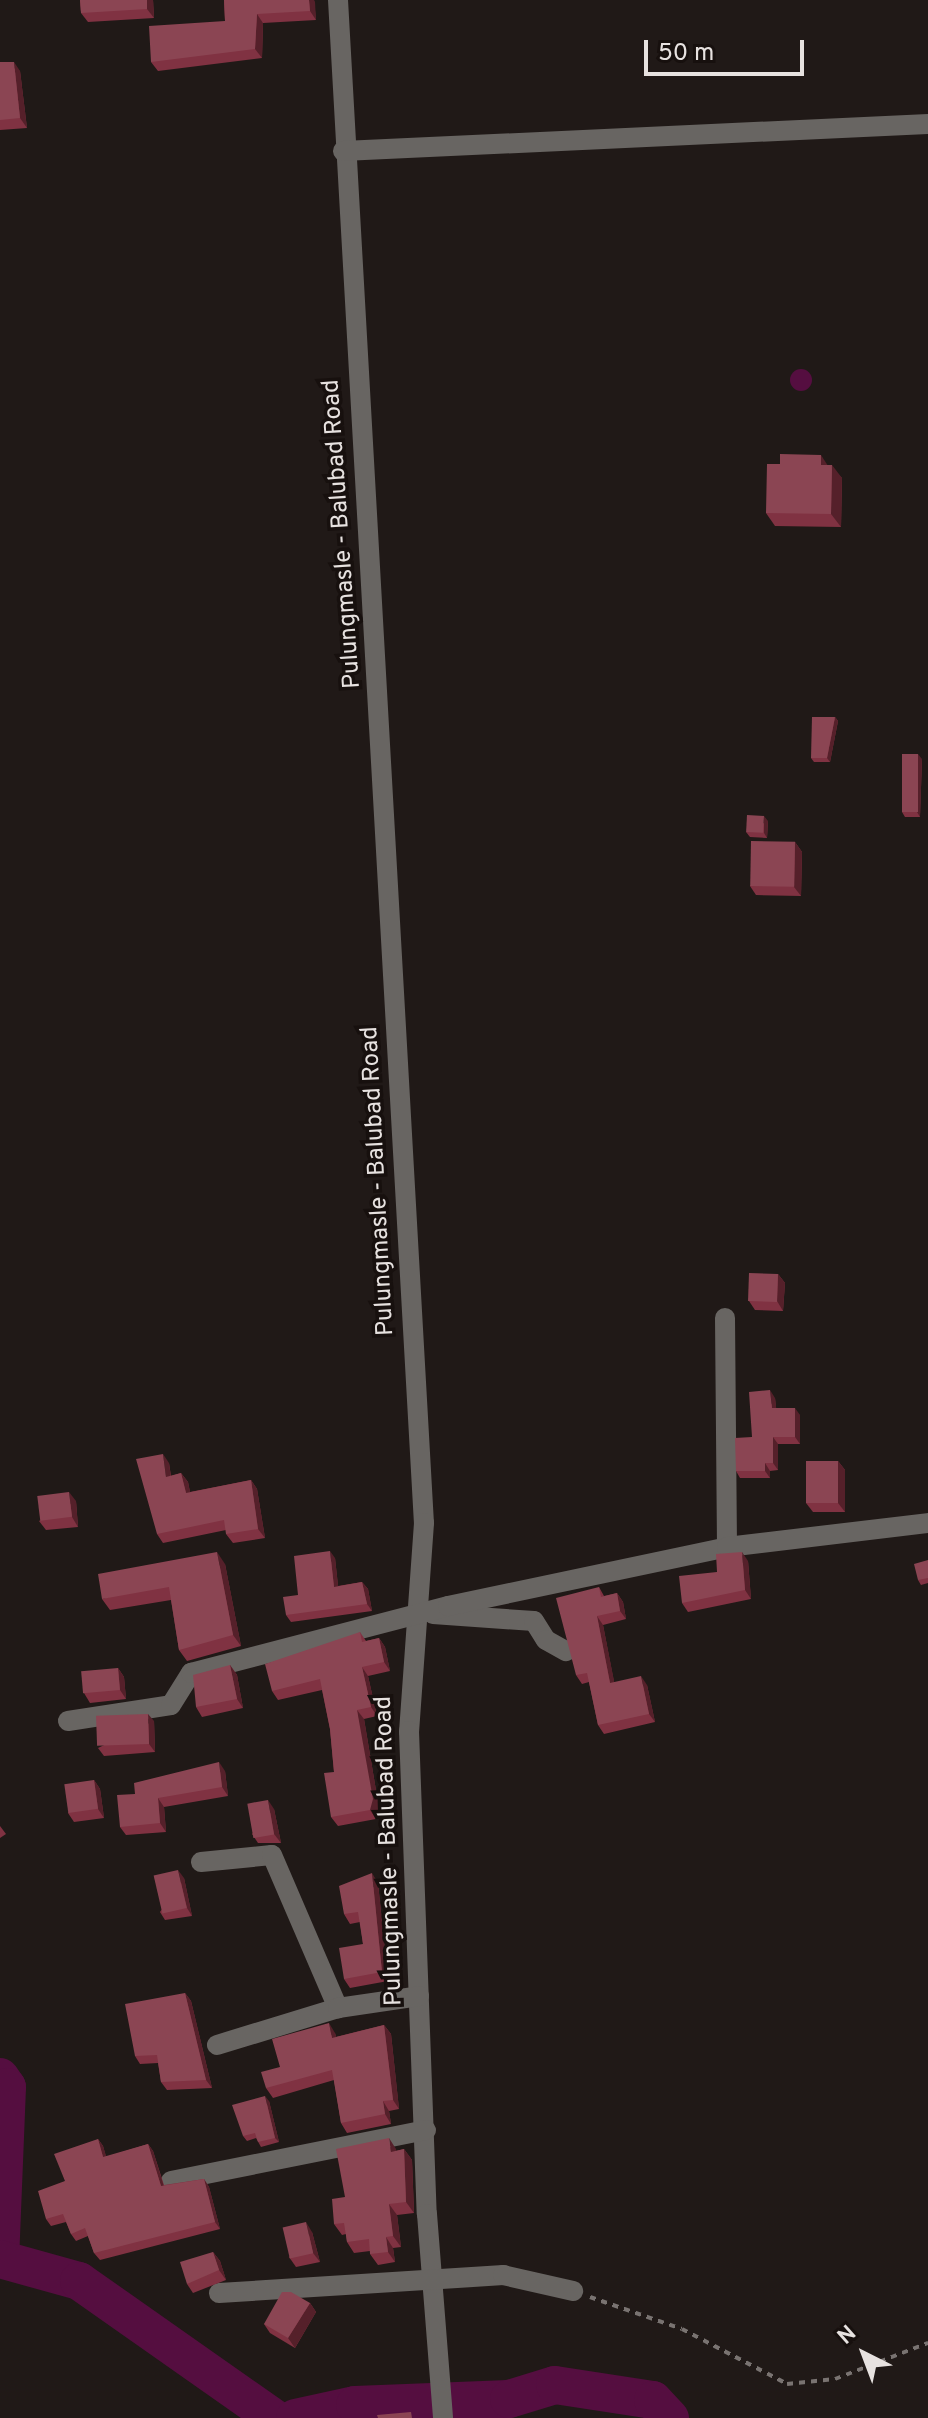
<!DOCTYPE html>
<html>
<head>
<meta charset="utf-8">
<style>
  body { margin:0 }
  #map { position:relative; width:928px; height:2418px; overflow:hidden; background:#201917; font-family:Overpass,sans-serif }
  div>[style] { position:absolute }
  .water>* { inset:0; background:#550e40 }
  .round { border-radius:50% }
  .river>* { height:38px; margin:-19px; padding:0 19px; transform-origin:19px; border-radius:19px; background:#550e40 }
  .path>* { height:4px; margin-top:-2px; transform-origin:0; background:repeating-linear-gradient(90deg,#797371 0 6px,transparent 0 12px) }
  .minor>* { height:20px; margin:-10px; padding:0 10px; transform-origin:10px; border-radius:10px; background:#686562 }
  .wall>* { inset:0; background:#803242 }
  .shaded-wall>* { inset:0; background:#55202a }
  .building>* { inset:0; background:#8b4553; transform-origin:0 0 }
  span { translate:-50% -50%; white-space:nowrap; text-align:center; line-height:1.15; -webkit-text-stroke:7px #17100e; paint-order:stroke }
  .street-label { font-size:24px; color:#e7e2e0 }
  .north { position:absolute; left:824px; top:2314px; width:80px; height:80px; -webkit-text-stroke:6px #17100e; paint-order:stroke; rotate:318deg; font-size:22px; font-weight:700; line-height:32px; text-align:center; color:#e7e2e0 }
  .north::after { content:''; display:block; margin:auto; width:28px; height:36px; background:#e7e2e0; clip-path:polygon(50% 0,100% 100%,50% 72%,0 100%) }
  .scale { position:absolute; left:644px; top:40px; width:160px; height:36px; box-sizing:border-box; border:4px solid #e7e2e0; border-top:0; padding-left:10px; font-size:24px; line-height:28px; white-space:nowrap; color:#e7e2e0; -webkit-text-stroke:6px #17100e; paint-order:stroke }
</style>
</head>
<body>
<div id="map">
  <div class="water">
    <i class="round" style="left:790px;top:369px;width:22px;height:22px"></i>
  </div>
  <div class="river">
    <i style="left:0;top:2077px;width:12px;rotate:55deg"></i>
    <i style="left:7px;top:2087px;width:172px;rotate:92.3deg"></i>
    <i style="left:0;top:2259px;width:82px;rotate:15.6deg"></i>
    <i style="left:79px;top:2281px;width:238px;rotate:35.1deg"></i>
    <i style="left:295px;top:2418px;width:61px;rotate:-12.2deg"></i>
    <i style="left:355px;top:2405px;width:154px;rotate:-2.2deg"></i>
    <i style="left:509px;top:2399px;width:48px;rotate:-16.9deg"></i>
    <i style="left:555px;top:2385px;width:99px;rotate:8.7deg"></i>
    <i style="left:653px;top:2400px;width:25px;rotate:47deg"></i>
  </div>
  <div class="path">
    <i style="left:590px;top:2297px;width:97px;rotate:19.2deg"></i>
    <i style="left:682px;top:2329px;width:119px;rotate:27.6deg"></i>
    <i style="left:787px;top:2384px;width:48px;rotate:-5.9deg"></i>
    <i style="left:835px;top:2379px;width:100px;rotate:-21.2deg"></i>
  </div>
  <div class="minor">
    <i style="left:338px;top:0;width:1525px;rotate:86.77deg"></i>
    <i style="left:424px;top:1523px;width:209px;rotate:94.1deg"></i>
    <i style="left:409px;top:1731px;width:483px;rotate:87.9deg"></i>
    <i style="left:427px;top:2214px;width:205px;rotate:85.5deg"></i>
    <i style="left:343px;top:151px;width:586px;rotate:-2.64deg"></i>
    <i style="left:725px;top:1318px;width:229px;rotate:89.5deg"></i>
    <i style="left:433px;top:1614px;width:101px;rotate:4deg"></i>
    <i style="left:534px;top:1621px;width:22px;rotate:58deg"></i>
    <i style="left:546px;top:1640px;width:23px;rotate:29deg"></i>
    <i style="left:68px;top:1721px;width:104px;rotate:-8.8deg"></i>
    <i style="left:171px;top:1705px;width:38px;rotate:-58deg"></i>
    <i style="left:191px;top:1673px;width:266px;rotate:-14.6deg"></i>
    <i style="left:448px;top:1606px;width:285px;rotate:-11.9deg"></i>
    <i style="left:727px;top:1547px;width:202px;rotate:-6.8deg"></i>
    <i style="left:201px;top:1862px;width:71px;rotate:-5.6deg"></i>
    <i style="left:272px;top:1855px;width:167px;rotate:66.7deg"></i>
    <i style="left:217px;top:2045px;width:127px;rotate:-17deg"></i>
    <i style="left:338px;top:2008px;width:82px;rotate:-8.4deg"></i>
    <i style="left:171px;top:2181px;width:260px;rotate:-11.3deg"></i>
    <i style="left:219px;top:2293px;width:285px;rotate:-3.6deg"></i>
    <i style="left:503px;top:2275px;width:72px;rotate:12.9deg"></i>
  </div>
  <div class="wall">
    <i style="clip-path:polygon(80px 0,153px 0,154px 18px,88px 22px,81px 13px)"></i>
    <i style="clip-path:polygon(224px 0,314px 0,316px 20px,263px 23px,262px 58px,158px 71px,151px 62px,225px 21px)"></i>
    <i style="clip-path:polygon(0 62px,20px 71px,27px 128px,0 130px)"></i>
    <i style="clip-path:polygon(780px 464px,828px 465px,842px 478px,841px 527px,775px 526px,766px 513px)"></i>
    <i style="clip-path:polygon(835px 717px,838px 721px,830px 762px,814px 762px,811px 758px)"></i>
    <i style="clip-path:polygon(922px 759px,920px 817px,905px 817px,902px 812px)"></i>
    <i style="clip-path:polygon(768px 821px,767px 838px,750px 837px,746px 832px)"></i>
    <i style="clip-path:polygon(795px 842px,802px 852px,801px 896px,756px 895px,750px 886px)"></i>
    <i style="clip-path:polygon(778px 1274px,785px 1283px,783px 1311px,755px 1310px,749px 1301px)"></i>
    <i style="clip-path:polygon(775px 1398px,776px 1408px,800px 1415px,800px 1444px,778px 1444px,778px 1470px,770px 1471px,770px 1478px,740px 1478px,736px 1471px,752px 1437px)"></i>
    <i style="clip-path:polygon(838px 1461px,845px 1470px,845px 1512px,813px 1512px,806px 1503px)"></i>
    <i style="clip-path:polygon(169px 1463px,171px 1476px,181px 1473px,188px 1482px,190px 1492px,251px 1480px,257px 1489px,265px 1538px,233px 1543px,226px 1534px,226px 1530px,163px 1543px,157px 1534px)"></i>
    <i style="clip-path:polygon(76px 1501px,78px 1527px,46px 1530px,39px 1521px)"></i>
    <i style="clip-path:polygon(335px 1558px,338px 1586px,362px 1582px,368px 1589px,372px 1611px,291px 1622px,286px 1615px,298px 1595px)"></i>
    <i style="clip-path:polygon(928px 1560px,928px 1583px,921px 1585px,918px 1580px)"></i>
    <i style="clip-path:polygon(748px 1561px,751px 1599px,688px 1612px,682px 1603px,717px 1572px)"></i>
    <i style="clip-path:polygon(225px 1564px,241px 1646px,187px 1661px,179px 1650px,171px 1600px,110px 1610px,102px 1599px)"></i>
    <i style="clip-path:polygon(599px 1587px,604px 1596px,617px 1593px,623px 1602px,626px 1619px,603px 1625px,614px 1682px,647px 1685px,655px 1722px,604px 1734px,598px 1725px,589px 1682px,582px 1684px,576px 1675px)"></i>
    <i style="clip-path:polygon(360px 1632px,366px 1641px,379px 1638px,385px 1647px,390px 1671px,368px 1676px,377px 1716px,364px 1719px,379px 1808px,376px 1819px,338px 1826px,331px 1817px,334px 1772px,330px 1729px,322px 1690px,278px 1700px,272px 1691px)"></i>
    <i style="clip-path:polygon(230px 1665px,237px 1675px,243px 1708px,202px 1717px,196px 1707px)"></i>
    <i style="clip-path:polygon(118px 1668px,124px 1677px,126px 1699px,90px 1703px,84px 1693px)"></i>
    <i style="clip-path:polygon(154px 1721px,155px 1752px,104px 1756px,98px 1748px)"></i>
    <i style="clip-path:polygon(225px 1771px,228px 1796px,164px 1807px,166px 1832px,126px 1835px,120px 1827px,135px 1794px)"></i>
    <i style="clip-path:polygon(94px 1780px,100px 1789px,104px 1818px,74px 1822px,68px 1813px)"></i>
    <i style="clip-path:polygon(274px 1809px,281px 1843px,258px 1843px,252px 1834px)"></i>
    <i style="clip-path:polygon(0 1826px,6px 1834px,0 1838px)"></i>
    <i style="clip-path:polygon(184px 1878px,192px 1916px,165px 1920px,160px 1912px)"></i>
    <i style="clip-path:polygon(378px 1883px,388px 1981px,350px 1988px,344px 1979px,363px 1944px,360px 1922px,350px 1924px,344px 1914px)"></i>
    <i style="clip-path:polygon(185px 1993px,191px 2001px,212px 2088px,167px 2090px,161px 2082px,158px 2063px,140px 2064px,135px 2056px)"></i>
    <i style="clip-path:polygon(384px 2025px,391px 2034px,399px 2109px,389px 2111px,391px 2124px,347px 2133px,341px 2123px,334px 2080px,273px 2098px,266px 2088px,280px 2067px,335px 2033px,336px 2037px)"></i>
    <i style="clip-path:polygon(269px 2101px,279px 2142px,261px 2147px,256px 2138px,247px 2141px,243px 2136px)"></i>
    <i style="clip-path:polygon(98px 2139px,103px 2146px,106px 2157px,148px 2144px,153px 2151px,164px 2185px,204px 2179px,209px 2187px,220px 2229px,100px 2260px,94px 2253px,88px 2236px,76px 2241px,71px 2234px,66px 2222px,51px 2226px,46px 2219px,65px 2181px)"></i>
    <i style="clip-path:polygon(396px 2149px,396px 2151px,404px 2149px,412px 2160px,414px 2213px,397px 2215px,401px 2247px,393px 2248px,395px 2262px,378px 2265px,370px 2254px,370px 2251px,354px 2253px,347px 2242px,346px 2234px,342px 2235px,334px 2224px,345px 2197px)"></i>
    <i style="clip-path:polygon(312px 2232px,320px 2262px,296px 2267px,289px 2257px)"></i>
    <i style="clip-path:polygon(213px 2252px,220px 2261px,226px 2280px,193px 2293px,187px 2284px)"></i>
    <i style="clip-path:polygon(310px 2303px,316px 2312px,295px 2348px,270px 2333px,264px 2324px)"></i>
  </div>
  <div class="shaded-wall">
    <i style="clip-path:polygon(147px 0,153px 0,154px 18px,147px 9px)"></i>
    <i style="clip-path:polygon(309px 0,314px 0,315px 2px,316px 20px,310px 11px)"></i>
    <i style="clip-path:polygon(257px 14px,263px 23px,262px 58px,255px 49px)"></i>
    <i style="clip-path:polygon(14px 62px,20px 71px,27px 128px,20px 118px)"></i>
    <i style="clip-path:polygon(821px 455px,830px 469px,821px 465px)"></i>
    <i style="clip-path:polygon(832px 465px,842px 478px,841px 527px,831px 514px)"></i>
    <i style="clip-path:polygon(835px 717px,838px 721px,830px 762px,827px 758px)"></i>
    <i style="clip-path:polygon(918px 754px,922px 759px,920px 817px,917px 812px)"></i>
    <i style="clip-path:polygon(764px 816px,768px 821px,767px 838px,764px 833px)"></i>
    <i style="clip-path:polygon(795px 842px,802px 852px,801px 896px,794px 887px)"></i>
    <i style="clip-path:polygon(778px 1274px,785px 1283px,783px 1311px,777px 1301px)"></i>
    <i style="clip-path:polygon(770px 1390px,775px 1398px,777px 1415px,772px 1408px)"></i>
    <i style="clip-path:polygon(795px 1408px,800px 1415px,800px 1444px,795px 1437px)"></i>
    <i style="clip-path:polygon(773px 1437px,778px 1444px,778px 1470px,773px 1463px)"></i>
    <i style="clip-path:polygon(163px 1454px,169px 1463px,172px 1486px,166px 1477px)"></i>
    <i style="clip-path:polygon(838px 1461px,845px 1470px,845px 1512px,838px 1503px)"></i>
    <i style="clip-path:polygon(765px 1463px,770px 1471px,770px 1478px,765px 1471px)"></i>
    <i style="clip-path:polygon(181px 1473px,188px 1482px,192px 1502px,186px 1493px)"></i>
    <i style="clip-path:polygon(251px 1480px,257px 1489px,265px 1538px,258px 1529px)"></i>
    <i style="clip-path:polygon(69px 1492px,76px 1501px,78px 1527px,72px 1517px)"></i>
    <i style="clip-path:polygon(330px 1551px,335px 1558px,339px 1594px,334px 1587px)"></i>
    <i style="clip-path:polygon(217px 1552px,225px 1564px,241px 1646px,233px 1635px)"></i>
    <i style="clip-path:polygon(742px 1552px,748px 1561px,751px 1599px,745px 1590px)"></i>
    <i style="clip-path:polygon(362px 1582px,368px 1589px,372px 1611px,367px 1604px)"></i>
    <i style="clip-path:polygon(617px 1593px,623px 1602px,626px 1619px,620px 1611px)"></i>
    <i style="clip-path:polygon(597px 1616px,603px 1625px,616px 1691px,610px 1683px)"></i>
    <i style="clip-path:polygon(379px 1638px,385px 1647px,390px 1671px,384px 1662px)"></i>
    <i style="clip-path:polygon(230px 1665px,237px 1675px,243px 1708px,237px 1699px)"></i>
    <i style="clip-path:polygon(362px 1667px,368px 1676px,377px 1716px,371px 1707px)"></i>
    <i style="clip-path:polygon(118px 1668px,124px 1677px,126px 1699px,120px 1690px)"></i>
    <i style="clip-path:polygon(641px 1676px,647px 1685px,655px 1722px,649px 1714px)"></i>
    <i style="clip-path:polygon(357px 1710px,364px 1719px,379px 1808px,376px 1819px,370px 1810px)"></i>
    <i style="clip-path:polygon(148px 1714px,154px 1721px,155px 1752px,149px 1744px)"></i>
    <i style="clip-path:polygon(219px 1762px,225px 1771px,228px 1796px,222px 1787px)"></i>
    <i style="clip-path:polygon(94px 1780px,100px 1789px,104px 1818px,98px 1809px)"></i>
    <i style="clip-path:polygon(158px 1798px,164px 1807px,166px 1832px,160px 1823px)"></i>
    <i style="clip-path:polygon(268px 1800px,274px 1809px,281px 1843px,274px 1834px)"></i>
    <i style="clip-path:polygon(178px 1870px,184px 1878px,192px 1916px,187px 1908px)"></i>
    <i style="clip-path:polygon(372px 1873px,378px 1883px,388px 1981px,382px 1972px)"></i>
    <i style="clip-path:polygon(185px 1993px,191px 2001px,212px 2088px,206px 2080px)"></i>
    <i style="clip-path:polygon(329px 2023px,335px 2033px,339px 2047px,332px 2038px)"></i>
    <i style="clip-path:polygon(384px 2025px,391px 2034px,399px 2109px,393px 2100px)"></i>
    <i style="clip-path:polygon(265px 2096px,269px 2101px,279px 2142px,275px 2138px)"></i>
    <i style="clip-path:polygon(383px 2101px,389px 2111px,391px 2124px,385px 2114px)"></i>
    <i style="clip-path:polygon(389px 2138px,396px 2149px,399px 2163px,391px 2152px)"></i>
    <i style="clip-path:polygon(98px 2139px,103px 2146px,109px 2165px,103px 2157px)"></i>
    <i style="clip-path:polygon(148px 2144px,153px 2151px,166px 2193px,161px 2186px)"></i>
    <i style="clip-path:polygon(404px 2149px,412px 2160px,414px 2213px,406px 2202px)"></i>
    <i style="clip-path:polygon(204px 2179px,209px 2187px,220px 2229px,215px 2222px)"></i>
    <i style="clip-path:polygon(389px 2204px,397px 2215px,401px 2247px,393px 2236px)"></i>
    <i style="clip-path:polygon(306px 2222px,312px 2232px,320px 2262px,313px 2253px)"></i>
    <i style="clip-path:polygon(386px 2237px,393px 2248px,395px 2262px,388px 2252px)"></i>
    <i style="clip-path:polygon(213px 2252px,220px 2261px,226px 2280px,219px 2270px)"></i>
    <i style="clip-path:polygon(310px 2303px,316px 2312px,295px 2348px,288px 2338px)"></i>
  </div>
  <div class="building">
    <i style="clip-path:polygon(80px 0,147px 0,147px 9px,81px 13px)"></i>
    <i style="clip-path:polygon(224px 0,309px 0,310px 11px,257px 14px,255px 49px,151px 62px,149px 26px,225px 21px)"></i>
    <i style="clip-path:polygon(0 62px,14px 62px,20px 118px,0 120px)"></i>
    <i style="clip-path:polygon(780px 454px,821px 455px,821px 465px,832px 465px,831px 514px,766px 513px,767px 464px,780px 464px)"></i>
    <i style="clip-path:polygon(812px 717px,835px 717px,827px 758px,811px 758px)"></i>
    <i style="left:902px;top:754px;width:16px;height:58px"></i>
    <i style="left:747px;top:815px;width:17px;height:17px;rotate:3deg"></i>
    <i style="left:751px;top:841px;width:44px;height:45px;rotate:1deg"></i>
    <i style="left:749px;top:1273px;width:29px;height:28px;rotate:2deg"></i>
    <i style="clip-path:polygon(770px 1390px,772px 1408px,795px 1408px,795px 1437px,773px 1437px,773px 1463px,765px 1463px,765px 1471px,736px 1471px,735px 1438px,752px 1437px,749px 1392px)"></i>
    <i style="clip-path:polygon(163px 1454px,166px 1477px,181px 1473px,186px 1493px,251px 1480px,258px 1529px,226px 1534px,224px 1520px,157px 1534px,136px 1459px)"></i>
    <i style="left:806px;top:1461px;width:32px;height:42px"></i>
    <i style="left:69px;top:1492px;width:25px;height:32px;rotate:83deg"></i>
    <i style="clip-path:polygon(330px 1551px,334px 1587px,362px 1582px,367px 1604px,286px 1615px,283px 1597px,298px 1595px,294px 1556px)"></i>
    <i style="clip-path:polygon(217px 1552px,233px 1635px,179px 1650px,169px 1587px,102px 1599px,98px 1574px)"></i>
    <i style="clip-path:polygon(742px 1552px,745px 1590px,682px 1603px,679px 1576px,717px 1572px,716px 1554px)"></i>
    <i style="clip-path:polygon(928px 1560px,928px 1578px,918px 1580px,914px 1564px)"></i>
    <i style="clip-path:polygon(599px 1587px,601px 1597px,617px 1593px,620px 1611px,597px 1616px,610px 1683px,641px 1676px,649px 1714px,598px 1725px,587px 1673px,576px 1675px,556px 1598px)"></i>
    <i style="clip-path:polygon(360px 1632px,362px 1642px,379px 1638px,384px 1662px,362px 1667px,371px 1707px,357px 1710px,373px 1799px,370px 1810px,331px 1817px,324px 1773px,334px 1772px,330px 1729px,320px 1679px,272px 1691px,265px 1664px)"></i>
    <i style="clip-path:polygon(230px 1665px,237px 1699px,196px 1707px,193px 1675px)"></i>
    <i style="left:118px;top:1668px;width:22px;height:37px;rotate:85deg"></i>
    <i style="left:148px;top:1714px;width:30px;height:52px;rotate:88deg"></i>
    <i style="clip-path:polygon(219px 1762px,222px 1787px,158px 1798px,160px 1823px,120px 1827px,117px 1795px,135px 1794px,134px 1783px)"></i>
    <i style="left:94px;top:1780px;width:29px;height:30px;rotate:82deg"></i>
    <i style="left:268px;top:1800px;width:35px;height:21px;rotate:80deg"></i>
    <i style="left:178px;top:1870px;width:39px;height:25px;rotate:77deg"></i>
    <i style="clip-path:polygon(372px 1873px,382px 1972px,344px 1979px,339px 1948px,363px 1944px,358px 1912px,344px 1914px,339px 1886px)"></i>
    <i style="clip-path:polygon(185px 1993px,206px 2080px,161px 2082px,157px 2055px,135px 2056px,125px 2004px)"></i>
    <i style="clip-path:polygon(329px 2023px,332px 2038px,384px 2025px,393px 2100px,383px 2101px,385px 2114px,341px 2123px,332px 2070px,266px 2088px,261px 2072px,280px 2067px,272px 2039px)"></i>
    <i style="clip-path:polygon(265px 2096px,275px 2138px,258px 2142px,255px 2133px,243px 2136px,232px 2105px)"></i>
    <i style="clip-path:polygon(389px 2138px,391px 2152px,404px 2149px,406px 2202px,389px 2204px,393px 2236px,386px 2237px,388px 2252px,370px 2254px,369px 2239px,347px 2242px,344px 2223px,334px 2224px,332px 2199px,345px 2197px,336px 2149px)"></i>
    <i style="clip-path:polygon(98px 2139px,103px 2157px,148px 2144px,161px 2186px,204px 2179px,215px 2222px,94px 2253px,85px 2228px,71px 2234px,63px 2214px,46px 2219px,38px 2191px,65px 2181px,54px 2154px)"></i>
    <i style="left:306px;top:2222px;width:32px;height:24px;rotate:77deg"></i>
    <i style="clip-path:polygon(213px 2252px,219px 2270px,187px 2284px,180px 2262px)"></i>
    <i style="clip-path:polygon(282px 2292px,291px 2292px,310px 2303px,288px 2338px,264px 2324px)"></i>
    <i style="clip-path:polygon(411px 2412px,412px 2418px,378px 2418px,377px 2415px)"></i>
  </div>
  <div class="street-label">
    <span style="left:343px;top:534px;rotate:-94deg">Pulungmasle - Balubad Road</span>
    <span style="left:379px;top:1181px;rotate:-93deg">Pulungmasle - Balubad Road</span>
    <span style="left:390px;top:1851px;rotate:-92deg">Pulungmasle - Balubad Road</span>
  </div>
  <div class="north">N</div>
  <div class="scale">50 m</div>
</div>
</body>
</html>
